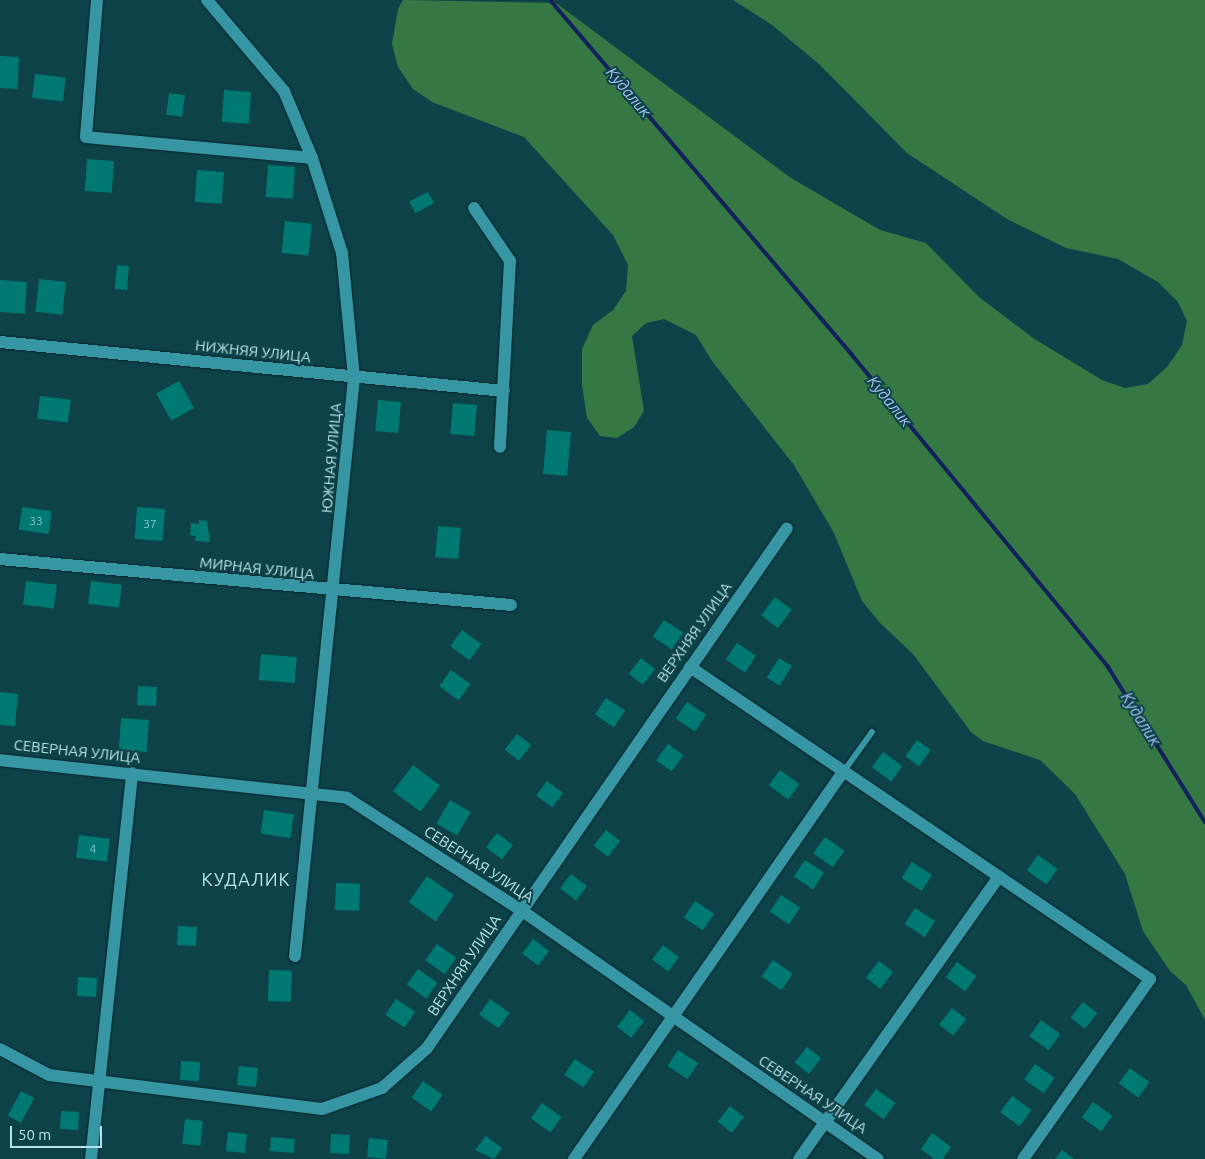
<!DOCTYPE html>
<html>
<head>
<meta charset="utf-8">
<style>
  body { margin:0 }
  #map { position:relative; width:1205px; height:1159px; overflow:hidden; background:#0d4249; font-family:Ubuntu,sans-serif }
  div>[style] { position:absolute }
  .forest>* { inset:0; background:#367844 }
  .stream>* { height:4px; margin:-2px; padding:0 2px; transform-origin:2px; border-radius:2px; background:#13215b }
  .building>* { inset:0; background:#007972; transform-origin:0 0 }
  .roads { filter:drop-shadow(0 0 1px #08262b) drop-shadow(0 0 1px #08262b) }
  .lane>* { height:6px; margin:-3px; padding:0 3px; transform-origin:3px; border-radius:3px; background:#3696a4 }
  .street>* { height:12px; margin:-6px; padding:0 6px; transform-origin:6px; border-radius:6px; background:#3696a4 }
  span { translate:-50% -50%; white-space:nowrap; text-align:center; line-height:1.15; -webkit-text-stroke:4px #0d4249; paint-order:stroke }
  .number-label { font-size:12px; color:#8bc8cc }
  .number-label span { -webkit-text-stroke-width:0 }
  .street-label { font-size:15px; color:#b9e3ea }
  .water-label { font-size:16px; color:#adc2fa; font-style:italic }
  .quarter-label { font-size:18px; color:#b9e3ea; letter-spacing:1px }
  .scale { position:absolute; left:10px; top:1126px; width:92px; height:22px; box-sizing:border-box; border:2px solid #b9e3ea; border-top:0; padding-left:6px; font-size:15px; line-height:18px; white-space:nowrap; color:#b9e3ea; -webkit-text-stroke:4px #0d4249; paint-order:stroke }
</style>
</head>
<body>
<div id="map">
  <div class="forest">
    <i style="clip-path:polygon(403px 0,556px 3px,791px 178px,880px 230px,926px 243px,979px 297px,1033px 338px,1102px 380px,1125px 388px,1148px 384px,1167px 367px,1182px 345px,1187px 321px,1178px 302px,1158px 282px,1118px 259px,1066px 248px,1007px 219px,907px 153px,819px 64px,772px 25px,733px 0,1205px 0,1205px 1020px,1186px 985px,1170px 971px,1143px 931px,1125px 874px,1075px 794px,1040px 760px,983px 741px,971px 732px,913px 654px,880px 623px,862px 601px,834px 533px,794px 465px,712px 361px,696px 335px,664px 319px,646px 323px,632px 336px,644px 411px,634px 427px,617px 438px,600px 436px,587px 418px,582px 385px,582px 349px,593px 325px,613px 310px,626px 291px,628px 265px,613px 235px,524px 137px,432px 102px,413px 89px,398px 67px,392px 44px,398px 9px)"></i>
  </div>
  <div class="stream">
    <i style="left:550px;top:0;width:466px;rotate:49.6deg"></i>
    <i style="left:852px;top:355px;width:404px;rotate:50.6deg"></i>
    <i style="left:1108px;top:667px;width:183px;rotate:58deg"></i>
  </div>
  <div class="building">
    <i style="left:0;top:56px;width:19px;height:32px;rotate:3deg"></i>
    <i style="left:35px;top:74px;width:31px;height:24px;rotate:7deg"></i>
    <i style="left:224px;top:90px;width:27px;height:32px;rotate:4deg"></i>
    <i style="left:169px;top:93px;width:16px;height:22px;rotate:7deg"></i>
    <i style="left:87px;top:159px;width:27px;height:32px;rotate:4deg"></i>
    <i style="left:268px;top:165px;width:27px;height:32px;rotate:4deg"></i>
    <i style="left:197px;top:170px;width:27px;height:32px;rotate:4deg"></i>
    <i style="left:428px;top:192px;width:13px;height:21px;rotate:63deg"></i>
    <i style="left:285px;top:221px;width:27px;height:32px;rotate:6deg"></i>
    <i style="left:117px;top:265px;width:12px;height:24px;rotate:5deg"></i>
    <i style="left:39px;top:279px;width:27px;height:33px;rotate:6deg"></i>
    <i style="left:0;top:280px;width:27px;height:32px;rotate:4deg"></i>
    <i style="left:179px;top:381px;width:31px;height:26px;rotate:61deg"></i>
    <i style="left:40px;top:396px;width:31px;height:23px;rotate:7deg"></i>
    <i style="left:378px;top:400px;width:23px;height:31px;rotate:5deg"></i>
    <i style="left:453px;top:403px;width:24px;height:31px;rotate:5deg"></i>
    <i style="left:547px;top:430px;width:24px;height:44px;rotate:5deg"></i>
    <i style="left:22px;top:507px;width:30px;height:23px;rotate:8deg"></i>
    <i style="left:137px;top:507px;width:28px;height:32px;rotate:4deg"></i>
    <i style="clip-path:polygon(199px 520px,207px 521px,210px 542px,195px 541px,196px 536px,190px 535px,191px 523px,199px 524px)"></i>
    <i style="left:438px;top:526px;width:23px;height:31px;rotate:5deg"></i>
    <i style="left:26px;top:581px;width:31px;height:24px;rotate:7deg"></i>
    <i style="left:91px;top:581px;width:31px;height:23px;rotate:7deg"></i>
    <i style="left:775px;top:597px;width:21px;height:23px;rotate:37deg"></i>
    <i style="left:664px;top:620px;width:23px;height:20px;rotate:34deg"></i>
    <i style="left:462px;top:630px;width:24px;height:20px;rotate:36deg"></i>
    <i style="left:737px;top:643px;width:23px;height:20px;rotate:34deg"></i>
    <i style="left:261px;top:654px;width:36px;height:26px;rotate:5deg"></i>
    <i style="left:641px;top:658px;width:18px;height:20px;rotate:38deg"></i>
    <i style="left:779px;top:658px;width:15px;height:23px;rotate:32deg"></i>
    <i style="left:451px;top:670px;width:24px;height:20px;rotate:36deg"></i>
    <i style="left:138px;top:686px;width:19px;height:19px;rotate:3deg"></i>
    <i style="clip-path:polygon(0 692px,18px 694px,15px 726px,0 725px)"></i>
    <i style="left:606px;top:698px;width:23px;height:20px;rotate:34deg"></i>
    <i style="left:687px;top:702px;width:23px;height:20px;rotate:34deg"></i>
    <i style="left:121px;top:718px;width:28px;height:32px;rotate:4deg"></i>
    <i style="left:517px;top:734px;width:18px;height:20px;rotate:38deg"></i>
    <i style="left:917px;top:740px;width:17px;height:20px;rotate:36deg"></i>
    <i style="left:668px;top:744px;width:19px;height:20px;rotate:36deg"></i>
    <i style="left:883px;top:752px;width:24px;height:19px;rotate:36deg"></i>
    <i style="left:413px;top:765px;width:34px;height:33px;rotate:37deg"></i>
    <i style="left:780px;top:770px;width:24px;height:19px;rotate:36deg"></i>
    <i style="left:547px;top:781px;width:20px;height:18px;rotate:37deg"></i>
    <i style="left:450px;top:800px;width:24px;height:27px;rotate:30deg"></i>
    <i style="left:264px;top:810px;width:30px;height:24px;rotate:8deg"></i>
    <i style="left:606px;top:830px;width:18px;height:20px;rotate:38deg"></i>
    <i style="left:497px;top:833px;width:20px;height:18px;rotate:37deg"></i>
    <i style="left:79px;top:835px;width:31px;height:23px;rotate:7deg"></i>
    <i style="left:825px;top:837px;width:24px;height:20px;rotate:36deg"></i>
    <i style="left:1038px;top:855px;width:24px;height:19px;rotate:36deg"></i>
    <i style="left:805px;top:860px;width:23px;height:20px;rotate:34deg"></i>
    <i style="left:912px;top:862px;width:24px;height:19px;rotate:33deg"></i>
    <i style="left:571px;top:874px;width:20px;height:18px;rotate:37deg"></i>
    <i style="left:427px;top:876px;width:33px;height:32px;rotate:35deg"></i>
    <i style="left:336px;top:883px;width:24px;height:27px;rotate:2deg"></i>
    <i style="left:781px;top:895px;width:23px;height:20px;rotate:34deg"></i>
    <i style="left:695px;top:901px;width:23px;height:20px;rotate:34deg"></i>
    <i style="left:915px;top:908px;width:24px;height:19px;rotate:33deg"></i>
    <i style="left:178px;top:926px;width:19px;height:19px;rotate:3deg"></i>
    <i style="left:533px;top:939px;width:20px;height:18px;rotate:37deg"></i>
    <i style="left:437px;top:944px;width:24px;height:20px;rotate:36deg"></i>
    <i style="left:663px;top:945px;width:20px;height:18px;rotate:37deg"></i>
    <i style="left:773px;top:960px;width:24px;height:20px;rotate:35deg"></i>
    <i style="left:879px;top:961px;width:18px;height:21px;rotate:38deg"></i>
    <i style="left:957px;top:962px;width:24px;height:19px;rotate:36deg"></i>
    <i style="left:418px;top:969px;width:24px;height:19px;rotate:36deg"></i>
    <i style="left:269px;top:970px;width:23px;height:31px;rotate:2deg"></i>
    <i style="left:78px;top:977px;width:19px;height:19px;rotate:3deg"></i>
    <i style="left:396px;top:999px;width:23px;height:19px;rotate:34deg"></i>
    <i style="left:490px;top:999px;width:24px;height:19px;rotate:35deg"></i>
    <i style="left:1083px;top:1002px;width:18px;height:20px;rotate:38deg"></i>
    <i style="left:952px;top:1008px;width:18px;height:21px;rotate:38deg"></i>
    <i style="left:630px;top:1010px;width:18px;height:21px;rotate:38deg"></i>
    <i style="left:1041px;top:1020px;width:24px;height:20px;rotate:36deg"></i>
    <i style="left:807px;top:1047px;width:18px;height:20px;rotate:38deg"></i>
    <i style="left:678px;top:1050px;width:24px;height:19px;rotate:33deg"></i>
    <i style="left:575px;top:1059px;width:23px;height:19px;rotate:34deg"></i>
    <i style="left:181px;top:1061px;width:19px;height:19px;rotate:3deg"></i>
    <i style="left:1035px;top:1064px;width:24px;height:19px;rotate:35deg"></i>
    <i style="left:239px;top:1066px;width:19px;height:19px;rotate:6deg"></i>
    <i style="left:1130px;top:1068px;width:24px;height:19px;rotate:36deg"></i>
    <i style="left:423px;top:1081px;width:24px;height:20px;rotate:35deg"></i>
    <i style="left:876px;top:1089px;width:24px;height:20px;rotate:36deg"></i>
    <i style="left:21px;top:1091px;width:15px;height:28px;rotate:28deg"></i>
    <i style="left:1012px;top:1096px;width:24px;height:20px;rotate:36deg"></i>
    <i style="left:1093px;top:1102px;width:24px;height:19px;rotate:36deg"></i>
    <i style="left:542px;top:1103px;width:24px;height:19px;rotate:36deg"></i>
    <i style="left:730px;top:1106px;width:18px;height:20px;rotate:38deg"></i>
    <i style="left:61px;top:1111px;width:18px;height:18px;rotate:3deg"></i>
    <i style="left:185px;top:1119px;width:18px;height:25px;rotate:6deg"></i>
    <i style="left:228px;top:1132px;width:19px;height:19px;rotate:6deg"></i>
    <i style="clip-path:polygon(932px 1133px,951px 1147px,943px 1159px,934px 1159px,921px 1149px)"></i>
    <i style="left:331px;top:1134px;width:19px;height:19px;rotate:3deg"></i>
    <i style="clip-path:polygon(486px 1136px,502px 1148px,494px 1159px,475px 1150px)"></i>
    <i style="left:271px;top:1137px;width:24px;height:14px;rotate:5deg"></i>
    <i style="left:369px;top:1138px;width:19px;height:19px;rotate:6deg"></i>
    <i style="clip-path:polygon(1062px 1150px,1074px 1159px,1055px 1159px)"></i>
  </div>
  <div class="roads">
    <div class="lane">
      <i style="left:844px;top:771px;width:48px;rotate:-54.3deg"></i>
    </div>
    <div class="street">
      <i style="left:97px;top:0;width:137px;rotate:94.6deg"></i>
      <i style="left:86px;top:137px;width:227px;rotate:5.3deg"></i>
      <i style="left:207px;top:0;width:119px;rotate:49.8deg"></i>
      <i style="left:284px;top:91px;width:73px;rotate:67.3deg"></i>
      <i style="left:312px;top:158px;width:100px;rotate:72.5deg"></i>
      <i style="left:342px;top:253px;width:126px;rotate:84.5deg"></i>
      <i style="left:354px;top:378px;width:581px;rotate:95.83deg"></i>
      <i style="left:474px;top:208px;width:64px;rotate:55.8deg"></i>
      <i style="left:510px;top:261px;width:186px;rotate:93.1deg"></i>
      <i style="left:0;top:342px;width:506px;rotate:5.55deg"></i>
      <i style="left:0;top:559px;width:513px;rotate:5.14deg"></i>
      <i style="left:690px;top:667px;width:556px;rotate:34.15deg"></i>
      <i style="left:1150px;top:979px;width:220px;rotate:125.2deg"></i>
      <i style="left:0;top:760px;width:349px;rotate:6.2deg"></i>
      <i style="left:347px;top:798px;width:207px;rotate:32.8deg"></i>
      <i style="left:521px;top:910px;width:435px;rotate:34.9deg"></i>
      <i style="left:0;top:1049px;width:55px;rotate:28deg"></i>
      <i style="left:49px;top:1075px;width:275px;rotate:7.1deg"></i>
      <i style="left:322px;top:1109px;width:64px;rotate:-19.3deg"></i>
      <i style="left:382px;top:1088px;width:60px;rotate:-41.6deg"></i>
      <i style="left:427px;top:1048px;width:632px;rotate:-55.3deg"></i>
      <i style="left:91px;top:1159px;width:388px;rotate:-83.9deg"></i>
      <i style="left:574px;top:1159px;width:473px;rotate:-55.2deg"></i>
      <i style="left:799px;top:1159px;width:346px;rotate:-54.7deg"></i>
    </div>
  </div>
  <div class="number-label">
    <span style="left:36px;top:521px">33</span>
    <span style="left:150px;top:524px">37</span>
    <span style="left:93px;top:849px">4</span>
  </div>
  <div class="street-label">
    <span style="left:253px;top:351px;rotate:6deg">НИЖНЯЯ УЛИЦА</span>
    <span style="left:331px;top:458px;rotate:-85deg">ЮЖНАЯ УЛИЦА</span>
    <span style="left:257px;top:568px;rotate:6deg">МИРНАЯ УЛИЦА</span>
    <span style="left:694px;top:632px;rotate:-55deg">ВЕРХНЯЯ УЛИЦА</span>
    <span style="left:77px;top:751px;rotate:6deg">СЕВЕРНАЯ УЛИЦА</span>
    <span style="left:479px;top:864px;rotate:33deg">СЕВЕРНАЯ УЛИЦА</span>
    <span style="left:464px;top:965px;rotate:-56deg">ВЕРХНЯЯ УЛИЦА</span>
    <span style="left:813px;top:1094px;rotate:34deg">СЕВЕРНАЯ УЛИЦА</span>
  </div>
  <div class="water-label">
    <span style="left:629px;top:92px;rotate:50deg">Кудалик</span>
    <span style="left:890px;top:401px;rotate:51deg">Кудалик</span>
    <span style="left:1141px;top:719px;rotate:58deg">Кудалик</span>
  </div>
  <div class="quarter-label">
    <span style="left:246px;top:879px">КУДАЛИК</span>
  </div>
  <div class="scale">50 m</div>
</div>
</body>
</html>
